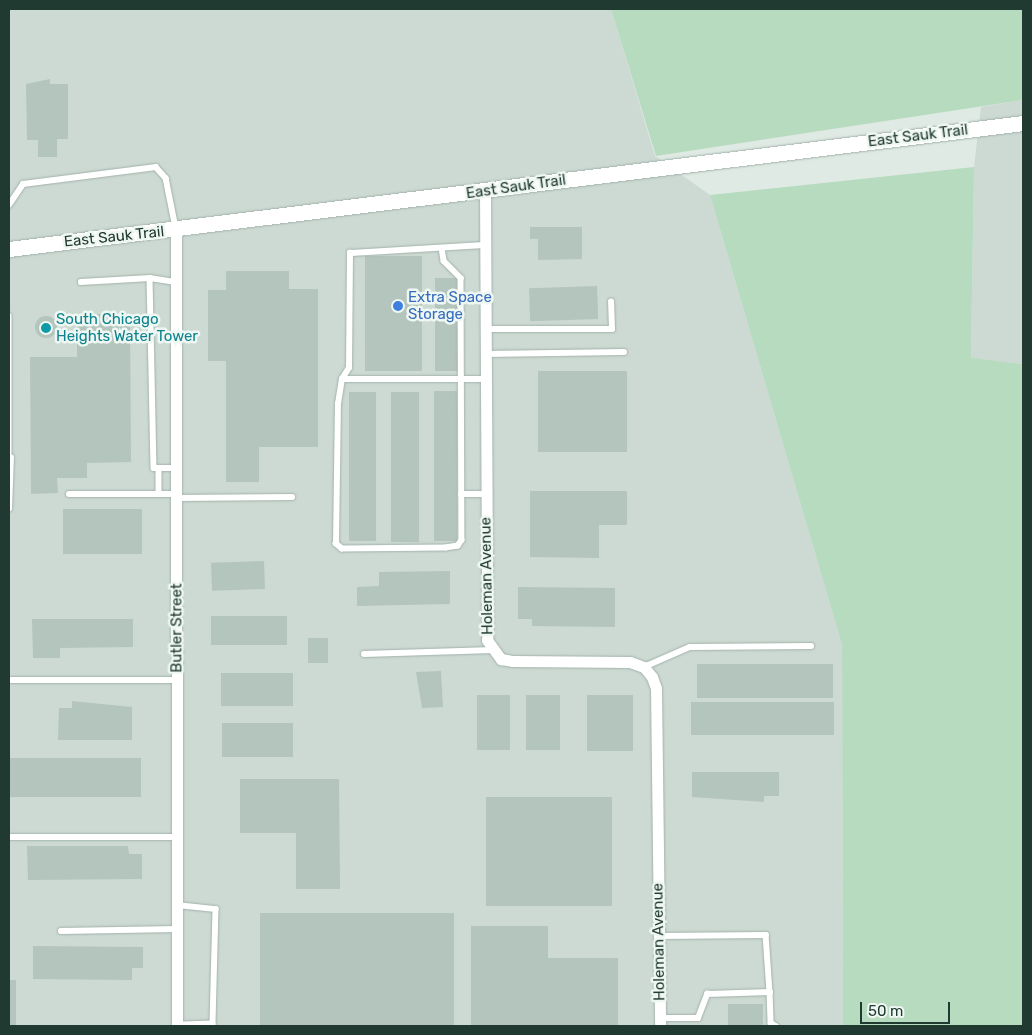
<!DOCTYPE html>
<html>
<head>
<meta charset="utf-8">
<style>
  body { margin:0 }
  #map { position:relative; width:1032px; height:1035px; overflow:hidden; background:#dfeae4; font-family:Rubik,sans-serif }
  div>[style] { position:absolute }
  .built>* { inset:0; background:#cddad3 }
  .green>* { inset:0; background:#b7dbbf }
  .building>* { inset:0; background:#b4c5bd; transform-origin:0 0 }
  .round { border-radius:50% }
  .roads { filter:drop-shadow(0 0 1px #a2b2ab) drop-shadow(0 0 1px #a2b2ab) }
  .lane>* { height:5.5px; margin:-2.75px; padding:0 2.75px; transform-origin:2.75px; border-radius:2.75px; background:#fff }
  .street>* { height:11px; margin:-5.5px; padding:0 5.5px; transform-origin:5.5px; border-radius:5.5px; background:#fff }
  .secondary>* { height:15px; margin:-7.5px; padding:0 7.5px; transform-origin:7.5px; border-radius:7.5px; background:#fff }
  .dots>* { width:14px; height:14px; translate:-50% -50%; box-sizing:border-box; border:2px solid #eff7f2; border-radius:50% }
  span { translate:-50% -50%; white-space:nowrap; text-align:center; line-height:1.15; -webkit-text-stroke:5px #eff7f2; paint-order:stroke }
  .street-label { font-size:15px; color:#203a31 }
  .shop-label { font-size:15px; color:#366cbe }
  .left { translate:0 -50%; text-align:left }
  .culture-label { font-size:15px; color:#0d838f }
  .frame { position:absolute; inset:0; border:10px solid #203a31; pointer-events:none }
  .scale { position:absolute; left:860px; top:1002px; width:90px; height:22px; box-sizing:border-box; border:2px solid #203a31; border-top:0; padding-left:6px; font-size:15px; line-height:18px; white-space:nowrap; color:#203a31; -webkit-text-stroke:4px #eff7f2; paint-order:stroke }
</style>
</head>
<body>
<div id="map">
  <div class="built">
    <i style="clip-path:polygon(9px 9px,611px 9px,655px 156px,710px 195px,842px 645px,843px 1026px,9px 1026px)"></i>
    <i style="clip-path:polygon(1023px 100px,1023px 364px,971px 359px,974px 167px,981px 107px)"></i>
  </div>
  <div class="green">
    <i style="clip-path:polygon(611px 9px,1023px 9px,1023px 100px,656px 156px)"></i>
    <i style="clip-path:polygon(974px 167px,971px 358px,1023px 364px,1023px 1026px,843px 1026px,842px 645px,710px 195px)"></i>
  </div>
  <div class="building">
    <i style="clip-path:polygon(50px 79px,50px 84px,68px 84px,68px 139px,57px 139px,57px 157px,38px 157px,38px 140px,27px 140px,26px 84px)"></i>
    <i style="clip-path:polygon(530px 227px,582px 227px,582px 259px,538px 260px,538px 239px,530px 239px)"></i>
    <i style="left:365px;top:256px;width:57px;height:115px"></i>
    <i style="clip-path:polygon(226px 271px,289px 271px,289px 289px,318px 289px,318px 447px,259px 447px,259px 482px,226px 482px,226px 361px,208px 361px,208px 290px,226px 290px)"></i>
    <i style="left:435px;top:278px;width:23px;height:93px"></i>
    <i style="left:597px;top:286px;width:33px;height:68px;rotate:88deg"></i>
    <i style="clip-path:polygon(77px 314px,130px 314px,131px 462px,87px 463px,87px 478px,57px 478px,58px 493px,31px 494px,30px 357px,77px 357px)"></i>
    <i class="round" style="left:35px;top:316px;width:22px;height:22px"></i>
    <i style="left:538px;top:371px;width:89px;height:81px"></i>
    <i style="left:457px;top:391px;width:150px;height:23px;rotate:90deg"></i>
    <i style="left:349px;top:392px;width:27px;height:149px"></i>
    <i style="left:391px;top:392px;width:28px;height:150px"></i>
    <i style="clip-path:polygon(530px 491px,627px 491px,627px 525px,599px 525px,599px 558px,530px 557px)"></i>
    <i style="left:142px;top:509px;width:45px;height:79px;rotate:90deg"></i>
    <i style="left:264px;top:561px;width:28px;height:53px;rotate:88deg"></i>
    <i style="clip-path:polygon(450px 571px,450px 604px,357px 606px,357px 587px,379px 586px,379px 572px)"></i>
    <i style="clip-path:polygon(518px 587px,615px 588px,615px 627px,532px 626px,532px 619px,518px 619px)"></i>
    <i style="left:211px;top:616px;width:76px;height:29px"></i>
    <i style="clip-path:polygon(32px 619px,133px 619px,133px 647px,60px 648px,60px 658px,33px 658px)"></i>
    <i style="left:308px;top:638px;width:20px;height:25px"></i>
    <i style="left:697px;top:664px;width:136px;height:34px"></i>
    <i style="clip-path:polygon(441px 671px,443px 707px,422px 708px,416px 672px)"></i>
    <i style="left:293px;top:673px;width:33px;height:72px;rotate:90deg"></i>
    <i style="left:477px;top:695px;width:33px;height:55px"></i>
    <i style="left:526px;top:695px;width:34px;height:55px"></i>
    <i style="left:587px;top:695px;width:46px;height:56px"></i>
    <i style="clip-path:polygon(72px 701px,132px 707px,132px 740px,58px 740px,59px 708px,72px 708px)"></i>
    <i style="left:691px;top:702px;width:143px;height:33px"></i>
    <i style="left:293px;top:723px;width:34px;height:71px;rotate:90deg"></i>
    <i style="left:9px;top:758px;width:132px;height:39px"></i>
    <i style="clip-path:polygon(692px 772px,779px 772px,779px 796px,764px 796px,764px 802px,692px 797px)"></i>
    <i style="clip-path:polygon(240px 779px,339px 779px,340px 889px,296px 889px,296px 833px,240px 833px)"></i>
    <i style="left:486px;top:797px;width:126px;height:109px"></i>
    <i style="clip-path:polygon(27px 846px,128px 846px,129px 854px,142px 854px,142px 879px,28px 880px)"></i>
    <i style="left:260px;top:913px;width:194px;height:113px"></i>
    <i style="clip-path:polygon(471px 926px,548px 926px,548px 958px,618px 958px,618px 1026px,471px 1026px)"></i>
    <i style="clip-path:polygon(33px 946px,143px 947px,143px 968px,132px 968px,132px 980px,33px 979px)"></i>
    <i style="left:9px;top:980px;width:7px;height:46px"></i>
    <i style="left:728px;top:1004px;width:35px;height:22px"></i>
  </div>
  <div class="roads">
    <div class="lane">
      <i style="left:9px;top:205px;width:25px;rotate:-56deg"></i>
      <i style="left:23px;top:184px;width:134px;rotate:-7.3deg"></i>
      <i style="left:156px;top:167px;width:15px;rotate:48deg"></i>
      <i style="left:166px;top:178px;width:51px;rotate:78.7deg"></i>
      <i style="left:442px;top:248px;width:13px;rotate:81deg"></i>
      <i style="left:444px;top:261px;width:24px;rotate:45deg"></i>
      <i style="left:461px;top:278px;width:262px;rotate:89.8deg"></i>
      <i style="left:462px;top:540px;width:7px;rotate:124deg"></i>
      <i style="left:458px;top:546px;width:12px;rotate:171deg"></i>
      <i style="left:446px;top:548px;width:104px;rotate:179.4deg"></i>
      <i style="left:342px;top:549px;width:8px;rotate:-140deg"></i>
      <i style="left:336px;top:544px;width:140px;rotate:-89.2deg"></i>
      <i style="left:338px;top:404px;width:25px;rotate:-81deg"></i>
      <i style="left:342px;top:379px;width:13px;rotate:-58deg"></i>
      <i style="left:349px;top:368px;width:115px;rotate:-89.5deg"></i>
      <i style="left:350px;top:253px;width:135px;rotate:-3.4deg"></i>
      <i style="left:150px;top:278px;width:190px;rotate:88.8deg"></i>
      <i style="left:154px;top:468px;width:22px"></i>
      <i style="left:81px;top:282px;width:69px;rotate:-3.3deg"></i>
      <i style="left:150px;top:278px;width:26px;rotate:9deg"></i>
      <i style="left:9px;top:316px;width:142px;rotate:90deg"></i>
      <i style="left:485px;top:329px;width:127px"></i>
      <i style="left:612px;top:329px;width:27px;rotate:-92deg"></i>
      <i style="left:485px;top:354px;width:139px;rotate:-0.8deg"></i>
      <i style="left:342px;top:379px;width:143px"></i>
      <i style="left:159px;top:468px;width:26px;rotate:90deg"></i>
      <i style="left:69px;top:494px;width:107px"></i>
      <i style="left:461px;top:494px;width:25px"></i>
      <i style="left:176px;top:498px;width:116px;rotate:-0.5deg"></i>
      <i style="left:9px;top:509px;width:51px;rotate:-87.8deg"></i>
      <i style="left:364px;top:654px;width:129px;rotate:-1.8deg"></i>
      <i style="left:644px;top:667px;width:50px;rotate:-23.5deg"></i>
      <i style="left:690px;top:647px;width:121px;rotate:-0.5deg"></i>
      <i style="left:9px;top:680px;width:168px"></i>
      <i style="left:9px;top:837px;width:168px"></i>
      <i style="left:177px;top:905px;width:39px;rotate:6deg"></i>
      <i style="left:216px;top:909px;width:115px;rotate:91.5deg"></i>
      <i style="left:213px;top:1024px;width:36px;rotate:178deg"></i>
      <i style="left:61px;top:931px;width:116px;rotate:-1deg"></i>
      <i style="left:659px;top:936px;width:107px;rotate:-0.5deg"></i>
      <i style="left:766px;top:935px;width:57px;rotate:86deg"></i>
      <i style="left:660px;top:1018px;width:38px"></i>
      <i style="left:698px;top:1018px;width:26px;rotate:-69deg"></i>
      <i style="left:707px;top:994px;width:63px;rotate:-1.8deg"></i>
      <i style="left:770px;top:992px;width:31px;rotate:88deg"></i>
      <i style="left:771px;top:1023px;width:6px;rotate:31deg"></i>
    </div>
    <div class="street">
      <i style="left:485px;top:192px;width:448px;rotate:89.7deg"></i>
      <i style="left:487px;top:640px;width:24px;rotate:54deg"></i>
      <i style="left:501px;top:659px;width:11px;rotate:10deg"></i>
      <i style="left:512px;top:661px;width:118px;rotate:0.5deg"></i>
      <i style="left:630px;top:662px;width:15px;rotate:20deg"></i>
      <i style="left:644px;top:667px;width:13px;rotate:51deg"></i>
      <i style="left:652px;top:677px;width:12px;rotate:70deg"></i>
      <i style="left:656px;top:688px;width:338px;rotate:89.3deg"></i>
      <i style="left:176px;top:230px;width:796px;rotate:89.93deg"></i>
    </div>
    <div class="secondary">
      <i style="left:9px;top:249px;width:1022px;rotate:-7.08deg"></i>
    </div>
  </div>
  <div class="dots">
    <i style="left:398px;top:306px;background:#3f7fe0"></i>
    <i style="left:46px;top:328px;background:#0f9aa8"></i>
  </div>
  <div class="street-label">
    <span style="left:918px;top:136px;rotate:-7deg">East Sauk Trail</span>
    <span style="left:516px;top:187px;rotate:-8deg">East Sauk Trail</span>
    <span style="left:114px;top:237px;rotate:-6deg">East Sauk Trail</span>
    <span style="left:487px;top:576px;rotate:-91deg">Holeman Avenue</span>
    <span style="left:177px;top:628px;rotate:-90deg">Butler Street</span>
    <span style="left:659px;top:942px;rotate:-91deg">Holeman Avenue</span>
  </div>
  <div class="shop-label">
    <span class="left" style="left:408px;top:306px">Extra Space<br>Storage</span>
  </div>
  <div class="culture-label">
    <span class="left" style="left:56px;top:328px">South Chicago<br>Heights Water Tower</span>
  </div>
  <div class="frame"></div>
  <div class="scale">50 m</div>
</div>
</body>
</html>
